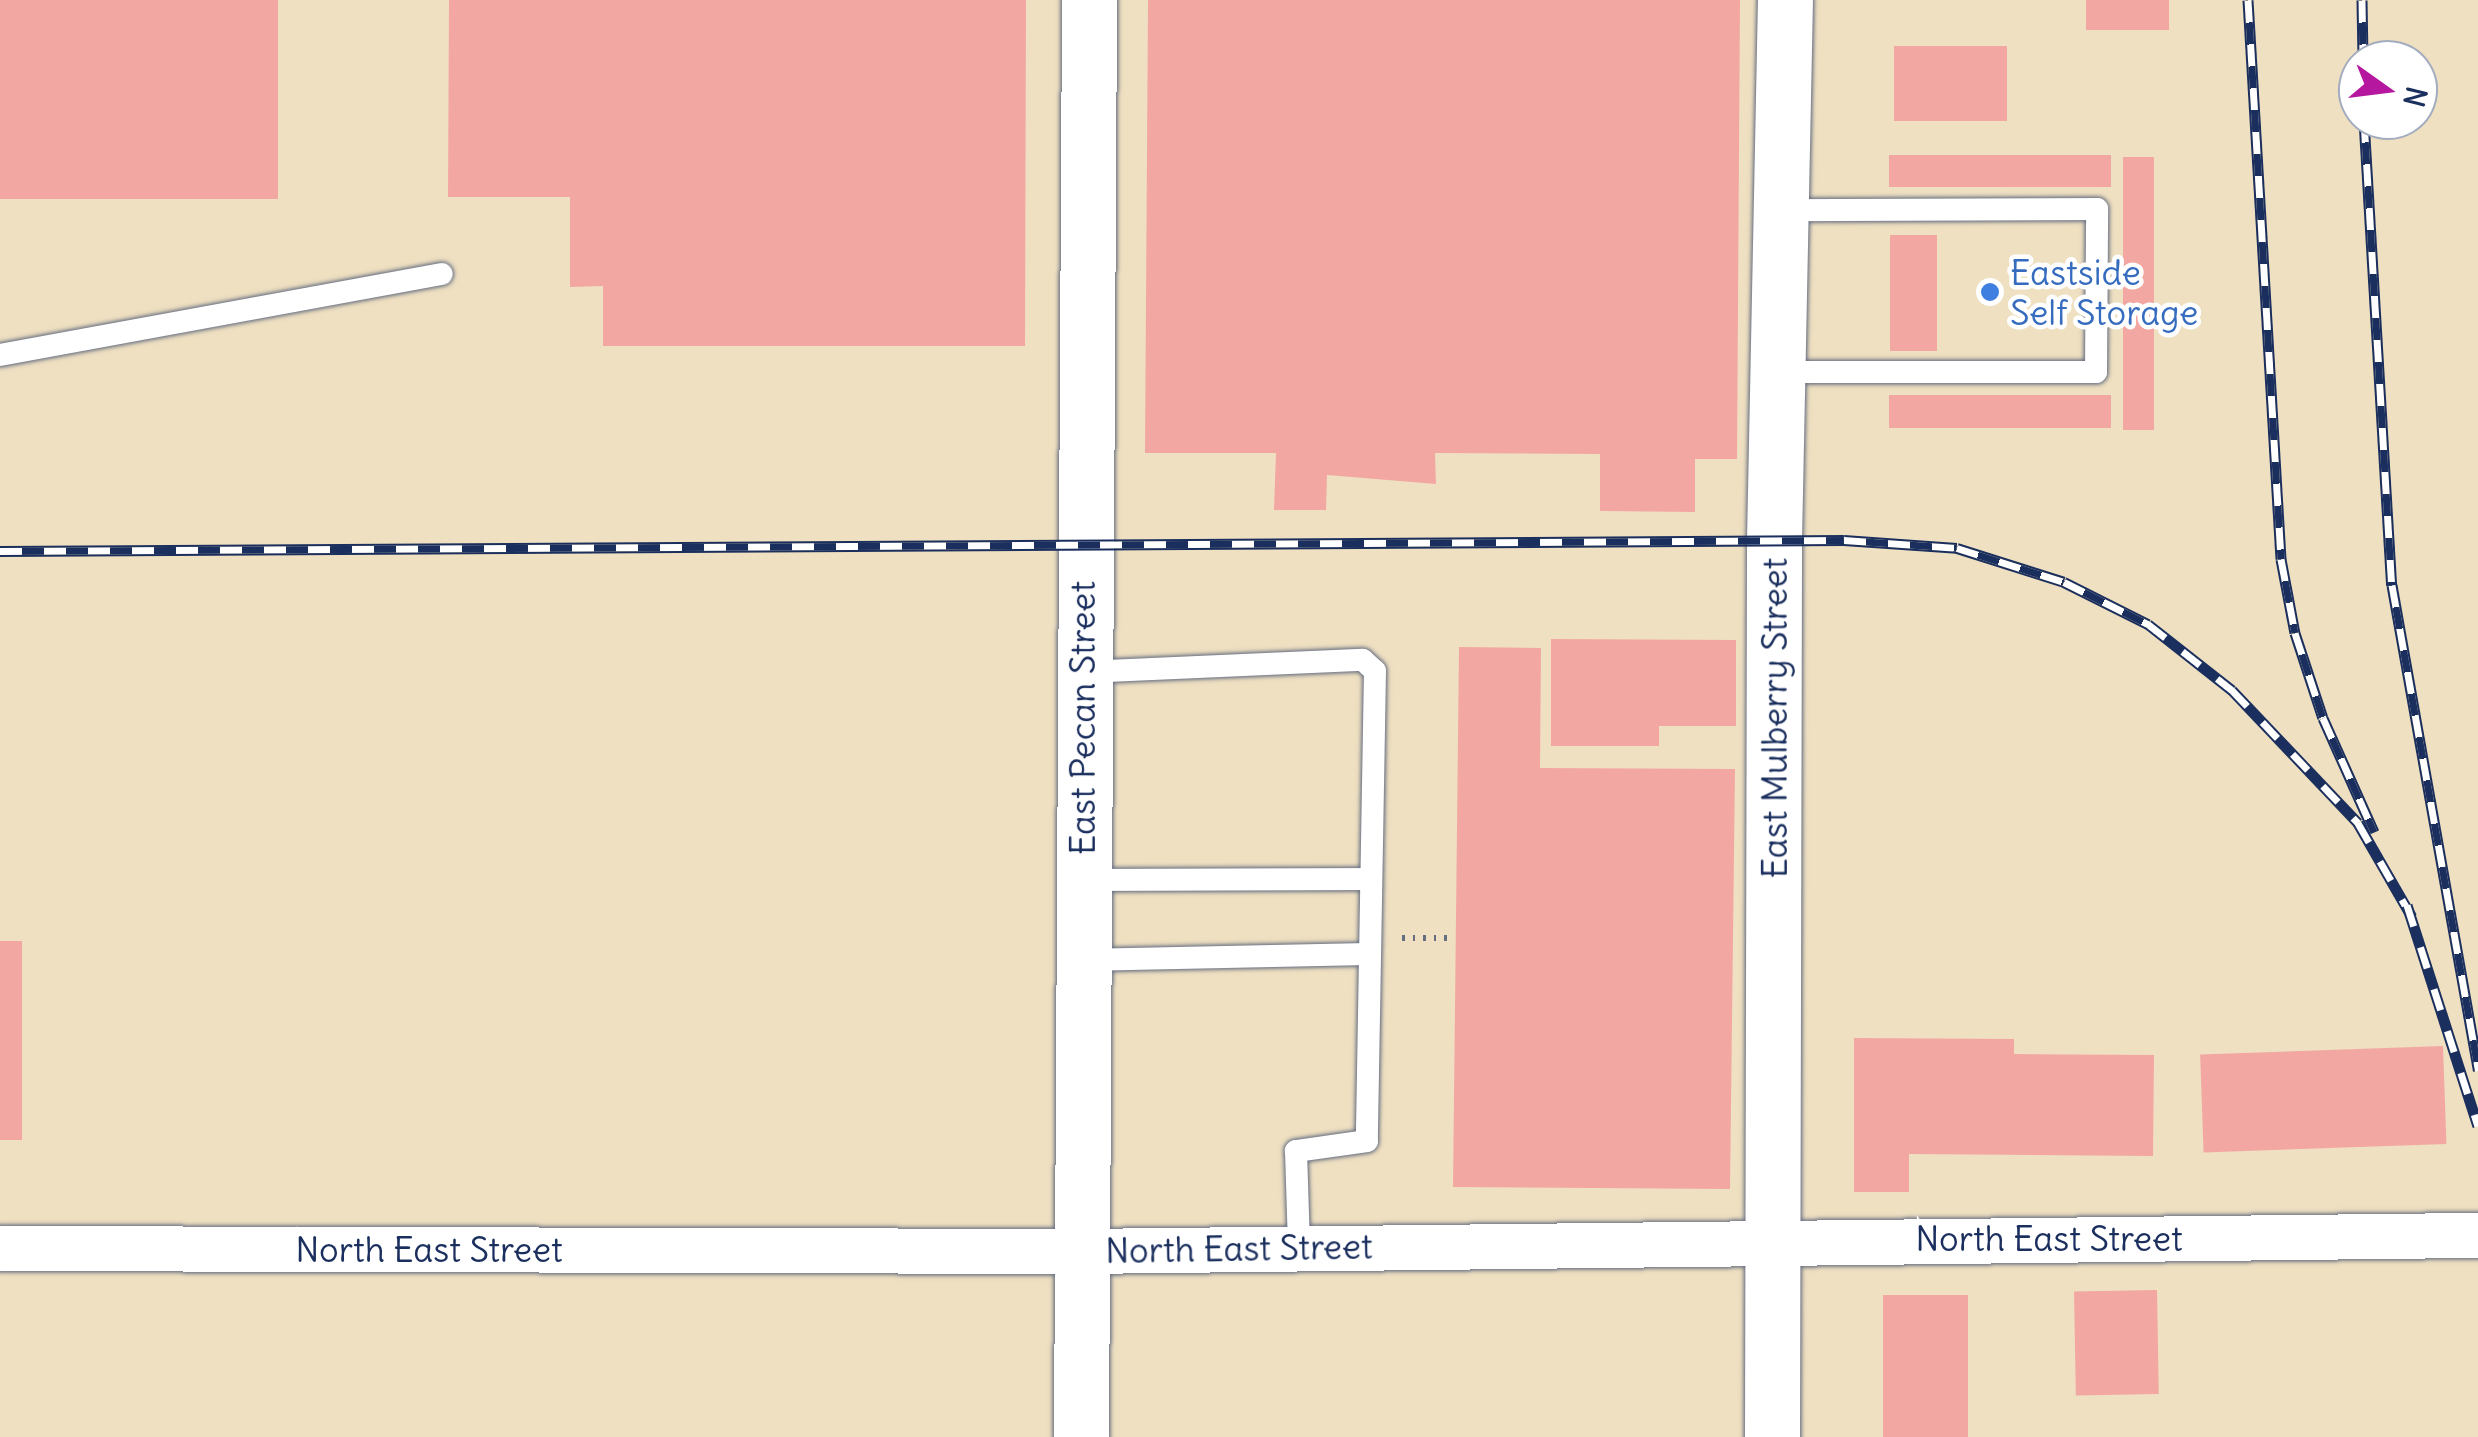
<!DOCTYPE html>
<html>
<head>
<meta charset="utf-8">
<style>
  body { margin:0 }
  #map { position:relative; width:2478px; height:1437px; overflow:hidden; background:#efe0c1; font-family:Delius,sans-serif }
  div>[style] { position:absolute }
  .building>* { inset:0; background:#f3a7a2; transform-origin:0 0 }
  .path>* { height:6px; margin-top:-3px; transform-origin:0; background:repeating-linear-gradient(90deg,#656d81 0 2.5px,transparent 0 10.5px) }
  .roads { filter:drop-shadow(0 0 2px #656d81) drop-shadow(0 0 2px #656d81) }
  .service>* { height:22px; margin:-11px; padding:0 11px; transform-origin:11px; border-radius:11px; background:#fff }
  .minor>* { height:45px; margin:-22.5px; padding:0 22.5px; transform-origin:22.5px; border-radius:22.5px; background:#fff }
  .tertiary>* { height:55px; margin:-27.5px; padding:0 27.5px; transform-origin:27.5px; border-radius:27.5px; background:#fff }
  .rail>* { height:11px; margin-top:-5.5px; transform-origin:0; background:repeating-linear-gradient(90deg,#fff 0 22px,#1b2f5e 0 44px); box-sizing:border-box; border-block:2px solid #1b2f5e }
  .dots>* { width:28px; height:28px; translate:-50% -50%; box-sizing:border-box; border:5px solid #fff; border-radius:50% }
  span { translate:-50% -50%; white-space:nowrap; text-align:center; line-height:1.15; -webkit-text-stroke:9px #fff; paint-order:stroke }
  .shop-label { font-size:35px; color:#366cbe }
  .left { translate:0 -50%; text-align:left }
  .street-label { font-size:35px; color:#1b2f5e }
  .north { position:absolute; left:2338px; top:40px; width:100px; height:100px; box-sizing:border-box; background:#fff; border:2px solid #a4acbf; border-radius:50%; rotate:104deg; font-size:28px; font-weight:700; line-height:40px; text-align:center; color:#1b2f5e }
  .north::after { content:''; display:block; margin:auto; width:35px; height:45px; background:#b5179e; clip-path:polygon(50% 0,100% 100%,50% 72%,0 100%) }
</style>
</head>
<body>
<div id="map">
  <div class="building">
    <i style="left:0;top:0;width:278px;height:199px"></i>
    <i style="clip-path:polygon(449px 0,1026px 0,1025px 346px,603px 346px,603px 286px,570px 287px,570px 197px,448px 197px)"></i>
    <i style="clip-path:polygon(1148px 0,1740px 0,1737px 459px,1695px 459px,1695px 512px,1600px 511px,1600px 454px,1435px 453px,1436px 484px,1327px 475px,1326px 510px,1274px 510px,1276px 453px,1145px 453px)"></i>
    <i style="left:2086px;top:0;width:83px;height:30px"></i>
    <i style="left:1894px;top:46px;width:113px;height:75px"></i>
    <i style="left:2111px;top:155px;width:32px;height:222px;rotate:90deg"></i>
    <i style="left:2123px;top:157px;width:31px;height:273px"></i>
    <i style="left:1890px;top:235px;width:47px;height:116px"></i>
    <i style="left:2111px;top:395px;width:33px;height:222px;rotate:90deg"></i>
    <i style="clip-path:polygon(1551px 639px,1736px 640px,1736px 726px,1659px 726px,1659px 746px,1551px 746px)"></i>
    <i style="clip-path:polygon(1459px 647px,1541px 648px,1540px 768px,1735px 769px,1730px 1189px,1453px 1187px)"></i>
    <i style="left:0;top:941px;width:22px;height:199px"></i>
    <i style="clip-path:polygon(1854px 1038px,2014px 1039px,2014px 1054px,2154px 1055px,2153px 1156px,1909px 1154px,1909px 1192px,1854px 1192px)"></i>
    <i style="left:2443px;top:1046px;width:98px;height:243px;rotate:88deg"></i>
    <i style="left:2157px;top:1290px;width:104px;height:83px;rotate:89deg"></i>
    <i style="left:1968px;top:1295px;width:142px;height:85px;rotate:90deg"></i>
  </div>
  <div class="path">
    <i style="left:1402px;top:938px;width:53px"></i>
  </div>
  <div class="roads">
    <div class="service">
      <i style="left:0;top:355px;width:449px;rotate:-10.4deg"></i>
      <i style="left:1778px;top:372px;width:318px"></i>
      <i style="left:2096px;top:372px;width:163px;rotate:-89.6deg"></i>
      <i style="left:2097px;top:209px;width:316px;rotate:179.8deg"></i>
      <i style="left:1084px;top:672px;width:279px;rotate:-2.5deg"></i>
      <i style="left:1363px;top:660px;width:16px;rotate:43deg"></i>
      <i style="left:1375px;top:671px;width:470px;rotate:91deg"></i>
      <i style="left:1367px;top:1141px;width:72px;rotate:172deg"></i>
      <i style="left:1296px;top:1151px;width:96px;rotate:88.2deg"></i>
      <i style="left:1085px;top:880px;width:284px;rotate:-0.2deg"></i>
      <i style="left:1081px;top:960px;width:288px;rotate:-1.2deg"></i>
    </div>
    <div class="minor">
      <i style="left:0;top:1248px;width:1080px;rotate:0.16deg"></i>
      <i style="left:1080px;top:1251px;width:1398px;rotate:-0.66deg"></i>
    </div>
    <div class="tertiary">
      <i style="left:1081px;top:1437px;width:1437px;rotate:-89.68deg"></i>
      <i style="left:1772px;top:1437px;width:896px;rotate:-89.87deg"></i>
      <i style="left:1774px;top:541px;width:541px;rotate:-88.84deg"></i>
    </div>
  </div>
  <div class="rail">
    <i style="left:2248px;top:0;width:560px;rotate:86.62deg"></i>
    <i style="left:2281px;top:559px;width:75px;rotate:79.3deg"></i>
    <i style="left:2295px;top:633px;width:89px;rotate:71.8deg"></i>
    <i style="left:2323px;top:718px;width:125px;rotate:65.9deg"></i>
    <i style="left:2362px;top:0;width:60px;rotate:89deg"></i>
    <i style="left:2364px;top:120px;width:466px;rotate:86.6deg"></i>
    <i style="left:2392px;top:585px;width:493px;rotate:79.9deg"></i>
    <i style="left:0;top:551px;width:1844px;rotate:-0.34deg"></i>
    <i style="left:1844px;top:540px;width:113px;rotate:4deg"></i>
    <i style="left:1957px;top:548px;width:112px;rotate:17.6deg"></i>
    <i style="left:2064px;top:582px;width:94px;rotate:26.6deg"></i>
    <i style="left:2148px;top:624px;width:107px;rotate:38.2deg"></i>
    <i style="left:2232px;top:690px;width:183px;rotate:46.5deg"></i>
    <i style="left:2358px;top:823px;width:108px;rotate:60.1deg"></i>
    <i style="left:2407px;top:905px;width:232px;rotate:72.2deg"></i>
  </div>
  <div class="dots">
    <i style="left:1990px;top:292px;background:#3f7fe0"></i>
  </div>
  <div class="shop-label">
    <span class="left" style="left:2010px;top:292px">Eastside<br>Self Storage</span>
  </div>
  <div class="street-label">
    <span style="left:1082px;top:718px;rotate:-90deg">East Pecan Street</span>
    <span style="left:1774px;top:718px;rotate:-90deg">East Mulberry Street</span>
    <span style="left:2049px;top:1238px">North East Street</span>
    <span style="left:1239px;top:1248px;rotate:-1deg">North East Street</span>
    <span style="left:429px;top:1249px">North East Street</span>
  </div>
  <div class="north">N</div>
</div>
</body>
</html>
